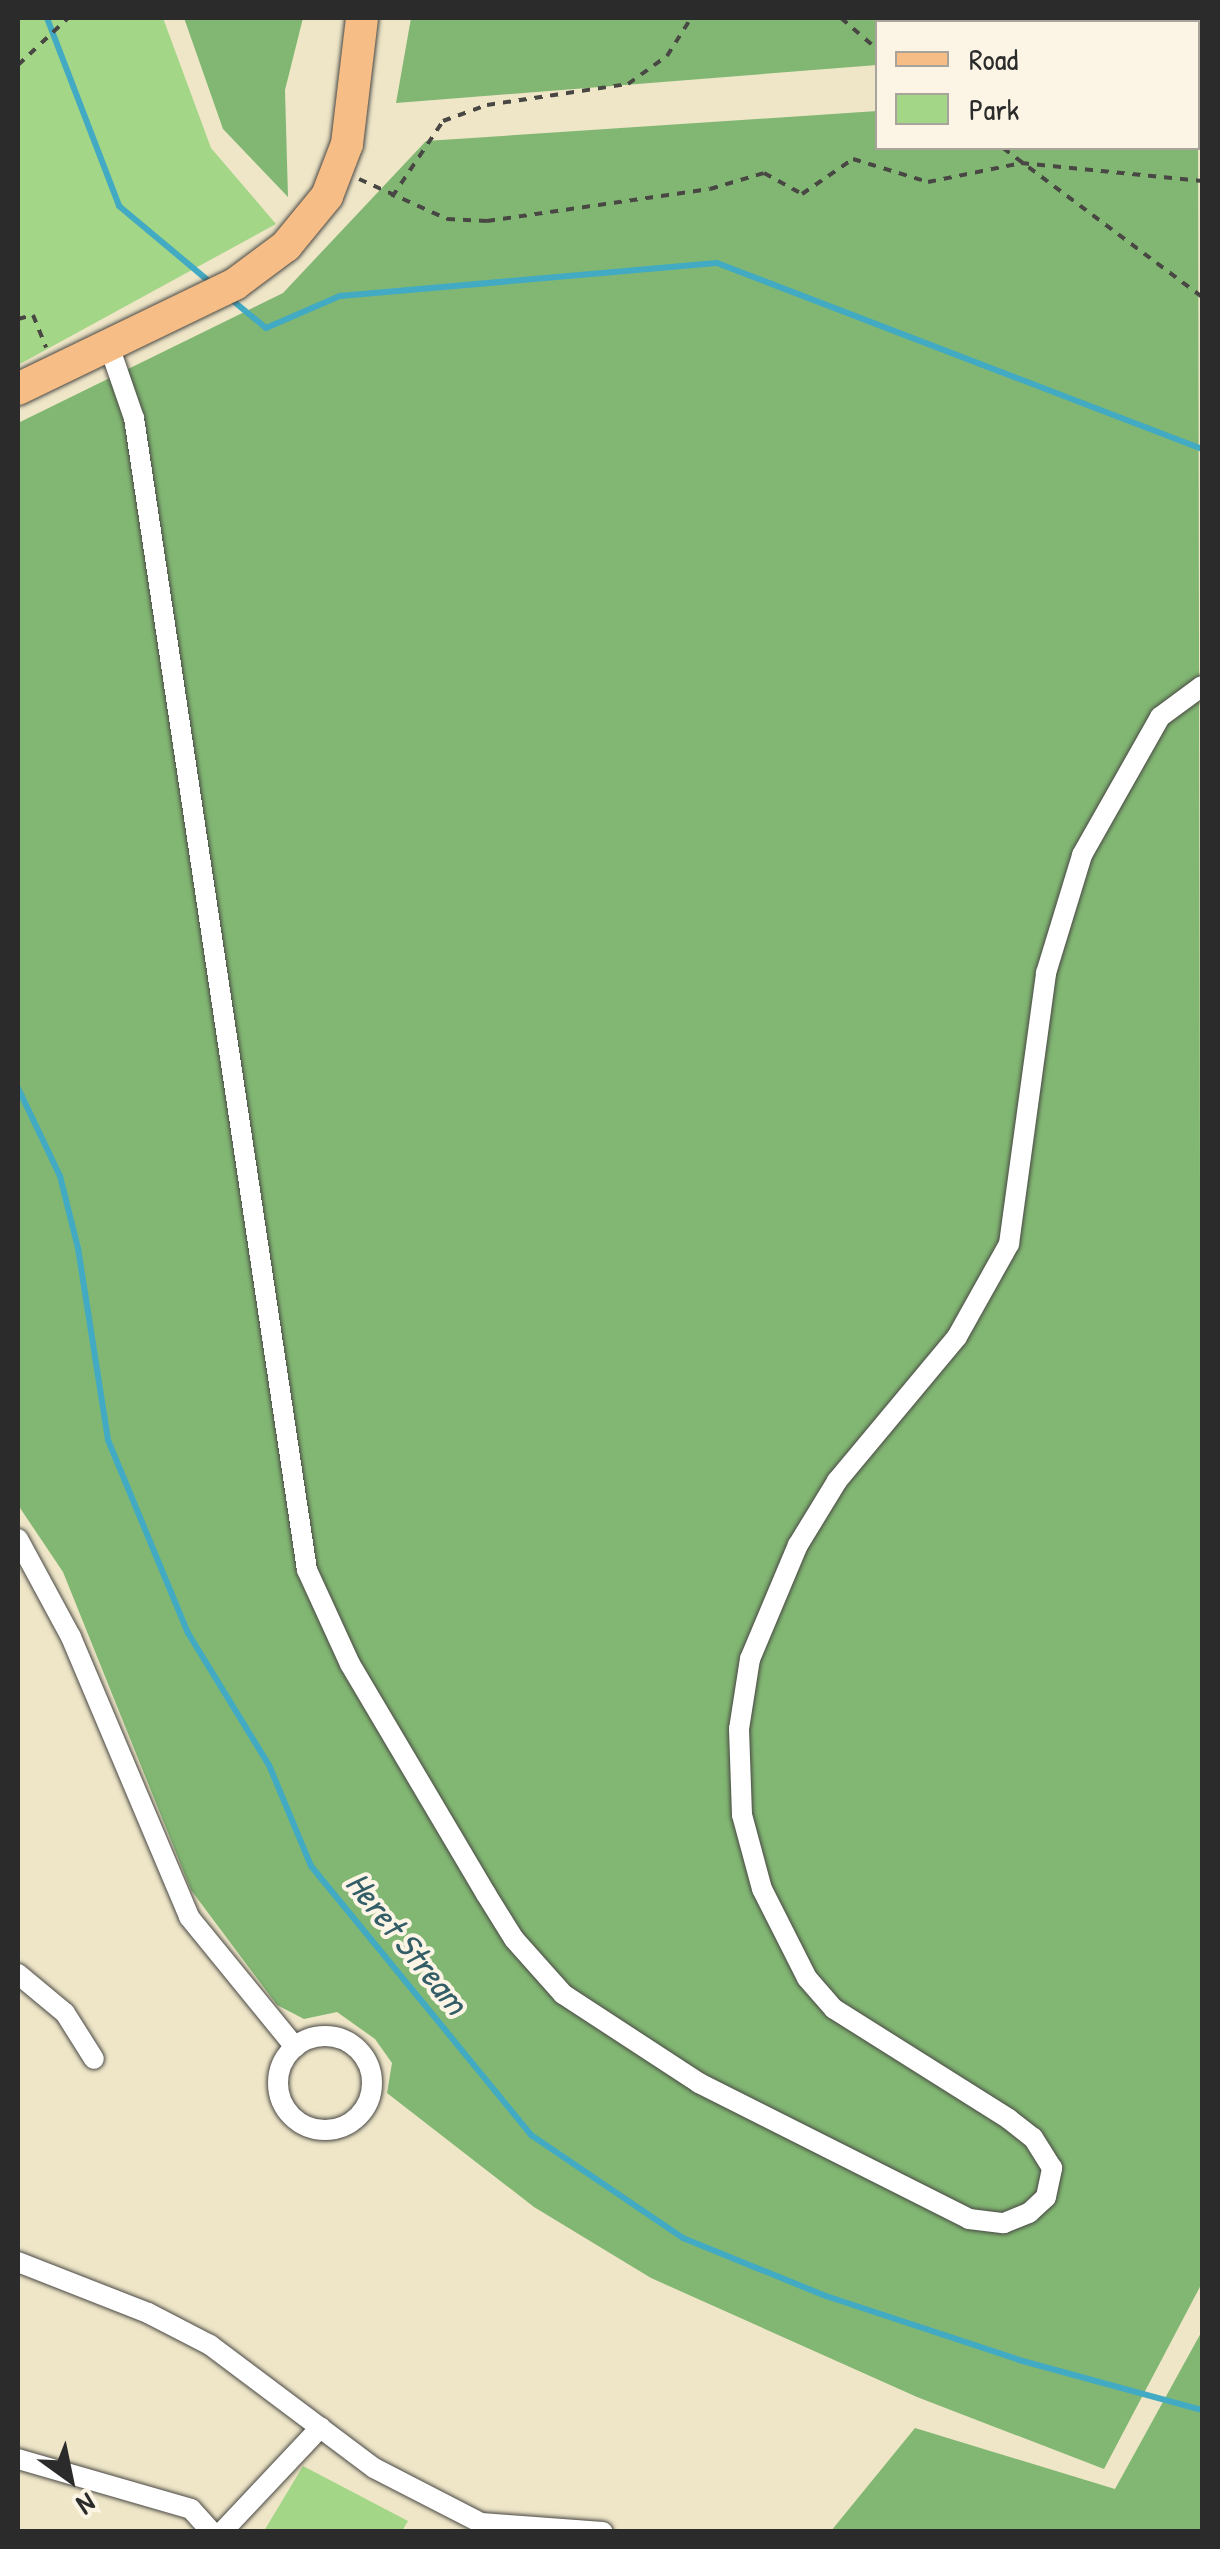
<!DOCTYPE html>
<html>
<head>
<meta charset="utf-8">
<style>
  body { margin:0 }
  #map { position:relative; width:1220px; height:2549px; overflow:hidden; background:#efe6c8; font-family:"Patrick Hand",sans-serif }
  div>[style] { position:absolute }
  .green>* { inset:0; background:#a3d686 }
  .forest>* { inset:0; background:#82b773 }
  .stream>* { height:6px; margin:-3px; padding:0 3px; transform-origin:3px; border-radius:3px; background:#42aac2 }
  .path>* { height:4px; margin-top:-2px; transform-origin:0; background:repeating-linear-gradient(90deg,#484743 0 8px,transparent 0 16px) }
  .roads { filter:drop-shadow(0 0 2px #484743) drop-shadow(0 0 2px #484743) }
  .street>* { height:20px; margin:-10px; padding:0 10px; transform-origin:10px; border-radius:10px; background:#fff }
  .street>.ring { margin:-10px; padding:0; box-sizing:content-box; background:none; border:20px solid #fff; border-radius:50% }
  .primary>* { height:32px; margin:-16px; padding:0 16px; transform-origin:16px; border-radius:16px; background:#f6be86 }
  span { translate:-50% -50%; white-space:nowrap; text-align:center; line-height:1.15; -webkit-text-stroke:8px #fcf5e5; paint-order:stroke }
  .water-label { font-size:35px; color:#345e67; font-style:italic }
  .frame { position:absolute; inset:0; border:20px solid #2b2b2b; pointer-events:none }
  .legend { position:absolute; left:875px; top:20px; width:325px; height:130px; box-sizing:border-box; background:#fcf5e5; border:2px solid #a8a49b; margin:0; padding:12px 18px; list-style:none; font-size:30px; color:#2b2b2b }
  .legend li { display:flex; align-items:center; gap:20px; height:50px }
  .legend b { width:50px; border:2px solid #a8a49b }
  .north { position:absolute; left:20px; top:2429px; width:100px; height:100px; -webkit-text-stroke:8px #fcf5e5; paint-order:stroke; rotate:147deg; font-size:28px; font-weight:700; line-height:40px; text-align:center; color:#2b2b2b }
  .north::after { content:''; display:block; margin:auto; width:35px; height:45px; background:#2b2b2b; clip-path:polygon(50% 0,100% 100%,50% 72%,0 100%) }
</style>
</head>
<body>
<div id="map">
  <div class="green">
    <i style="clip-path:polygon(18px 18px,163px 18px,211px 148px,276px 224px,18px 365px)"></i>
    <i style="clip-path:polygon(303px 2466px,408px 2521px,402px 2531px,264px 2531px)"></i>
  </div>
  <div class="forest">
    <i style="clip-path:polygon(184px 18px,303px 18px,285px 90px,288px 197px,223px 129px)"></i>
    <i style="clip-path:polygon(411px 18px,1202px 18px,1202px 69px,1198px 22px,878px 22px,877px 65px,396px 103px)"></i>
    <i style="clip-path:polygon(1198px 96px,1202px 2283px,1104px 2469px,917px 2397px,651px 2278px,534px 2207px,387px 2093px,392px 2063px,375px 2039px,337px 2012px,304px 2019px,277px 2005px,191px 1890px,63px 1572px,18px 1505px,18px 423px,283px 293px,426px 141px,877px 111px,878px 148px,1198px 148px)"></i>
    <i style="clip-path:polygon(1202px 2331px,1202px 2531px,831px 2531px,915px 2428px,1115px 2489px)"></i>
  </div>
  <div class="stream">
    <i style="left:47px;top:18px;width:201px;rotate:69deg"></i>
    <i style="left:119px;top:206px;width:119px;rotate:39.9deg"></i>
    <i style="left:232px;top:300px;width:44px;rotate:39.5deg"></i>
    <i style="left:266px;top:328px;width:81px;rotate:-23.4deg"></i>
    <i style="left:340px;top:296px;width:378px;rotate:-5deg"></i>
    <i style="left:717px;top:263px;width:519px;rotate:20.98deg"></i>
    <i style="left:18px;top:1088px;width:98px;rotate:64.5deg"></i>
    <i style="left:60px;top:1176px;width:74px;rotate:76deg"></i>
    <i style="left:78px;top:1248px;width:194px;rotate:81.1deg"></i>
    <i style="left:108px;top:1440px;width:209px;rotate:67.5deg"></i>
    <i style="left:188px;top:1633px;width:155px;rotate:58.5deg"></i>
    <i style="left:269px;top:1765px;width:109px;rotate:67.4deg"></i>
    <i style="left:311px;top:1866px;width:348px;rotate:50.7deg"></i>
    <i style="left:531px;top:2135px;width:184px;rotate:34.1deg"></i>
    <i style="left:683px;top:2238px;width:154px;rotate:22.1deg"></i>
    <i style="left:826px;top:2296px;width:203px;rotate:18.3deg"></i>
    <i style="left:1019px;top:2360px;width:190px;rotate:15.3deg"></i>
  </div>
  <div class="path">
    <i style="left:841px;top:18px;width:49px;rotate:40.9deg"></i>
    <i style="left:925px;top:18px;width:4px;rotate:63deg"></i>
    <i style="left:18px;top:65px;width:69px;rotate:-43.2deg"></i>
    <i style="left:1198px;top:111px;width:4px;rotate:14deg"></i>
    <i style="left:1003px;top:148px;width:249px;rotate:36.8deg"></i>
    <i style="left:359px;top:179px;width:97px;rotate:24.4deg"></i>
    <i style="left:447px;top:219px;width:40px;rotate:2.9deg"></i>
    <i style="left:487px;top:221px;width:225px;rotate:-8.2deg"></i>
    <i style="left:710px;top:189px;width:56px;rotate:-16.5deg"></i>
    <i style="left:764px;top:173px;width:43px;rotate:28.9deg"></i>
    <i style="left:802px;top:194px;width:62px;rotate:-34.5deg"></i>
    <i style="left:853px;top:159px;width:78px;rotate:17deg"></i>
    <i style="left:928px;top:182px;width:95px;rotate:-11.5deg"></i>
    <i style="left:1021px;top:163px;width:182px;rotate:5.7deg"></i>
    <i style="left:392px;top:197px;width:92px;rotate:-56.1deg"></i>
    <i style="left:443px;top:121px;width:47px;rotate:-20deg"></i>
    <i style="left:487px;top:105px;width:143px;rotate:-8.5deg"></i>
    <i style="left:628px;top:84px;width:48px;rotate:-35.7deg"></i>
    <i style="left:667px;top:56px;width:45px;rotate:-57.7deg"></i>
    <i style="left:18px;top:319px;width:16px;rotate:-15deg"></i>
    <i style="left:33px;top:315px;width:35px;rotate:68deg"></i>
  </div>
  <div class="roads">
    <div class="street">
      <i style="left:109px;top:346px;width:76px;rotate:70.9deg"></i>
      <i style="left:134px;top:418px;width:1165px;rotate:81.46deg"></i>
      <i style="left:307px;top:1570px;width:103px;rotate:65.4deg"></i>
      <i style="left:350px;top:1664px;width:267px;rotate:59.4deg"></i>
      <i style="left:486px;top:1894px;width:53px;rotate:58.1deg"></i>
      <i style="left:514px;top:1939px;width:74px;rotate:48.3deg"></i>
      <i style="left:563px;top:1994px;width:163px;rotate:33.2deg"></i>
      <i style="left:699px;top:2083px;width:302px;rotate:26.7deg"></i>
      <i style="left:969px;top:2219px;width:35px;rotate:7deg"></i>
      <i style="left:1004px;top:2223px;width:27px;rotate:-22deg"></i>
      <i style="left:1029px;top:2213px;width:23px;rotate:-43deg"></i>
      <i style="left:1046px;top:2197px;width:30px;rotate:-78deg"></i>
      <i style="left:1052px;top:2168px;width:36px;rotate:-122deg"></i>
      <i style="left:1033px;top:2138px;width:31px;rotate:-142deg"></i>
      <i style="left:1009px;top:2119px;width:207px;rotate:-147.8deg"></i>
      <i style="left:834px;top:2009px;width:41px;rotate:-131.1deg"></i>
      <i style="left:807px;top:1978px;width:100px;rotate:-116.8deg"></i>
      <i style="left:762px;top:1889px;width:77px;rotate:-105.1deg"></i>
      <i style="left:742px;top:1815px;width:86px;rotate:-92deg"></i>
      <i style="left:739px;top:1729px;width:71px;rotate:-81.1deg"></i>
      <i style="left:750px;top:1659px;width:124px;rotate:-67.2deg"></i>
      <i style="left:798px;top:1545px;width:75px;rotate:-58.6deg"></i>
      <i style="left:837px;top:1481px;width:187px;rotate:-50.2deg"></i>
      <i style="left:957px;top:1337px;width:107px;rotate:-60.8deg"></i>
      <i style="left:1009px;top:1244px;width:274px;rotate:-82.2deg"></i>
      <i style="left:1046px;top:973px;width:123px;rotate:-73deg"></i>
      <i style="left:1082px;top:855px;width:159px;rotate:-60.5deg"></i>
      <i style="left:1160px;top:717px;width:52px;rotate:-36.4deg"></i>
      <i style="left:18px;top:1539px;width:111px;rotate:61.6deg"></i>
      <i style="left:71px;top:1637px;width:304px;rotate:67.1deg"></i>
      <i style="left:189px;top:1917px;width:168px;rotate:50.8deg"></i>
      <i style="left:18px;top:1974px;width:61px;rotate:39.7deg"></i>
      <i style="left:65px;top:2013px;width:54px;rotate:57.8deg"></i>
      <i class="ring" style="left:278px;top:2036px;width:74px;height:74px"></i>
      <i style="left:18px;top:2262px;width:140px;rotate:21.4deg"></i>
      <i style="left:148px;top:2313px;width:70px;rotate:27.3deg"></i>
      <i style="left:210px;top:2345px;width:205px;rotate:36.9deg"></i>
      <i style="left:374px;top:2468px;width:120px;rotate:27.2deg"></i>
      <i style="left:481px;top:2523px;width:122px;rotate:4.2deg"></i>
      <i style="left:18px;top:2459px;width:180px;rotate:16.1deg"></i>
      <i style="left:191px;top:2509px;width:31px;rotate:48deg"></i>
      <i style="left:222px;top:2532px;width:144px;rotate:-46.7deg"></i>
    </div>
    <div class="primary">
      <i style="left:18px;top:389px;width:241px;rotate:-25.8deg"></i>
      <i style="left:235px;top:284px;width:64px;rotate:-36.7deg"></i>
      <i style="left:286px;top:246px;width:65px;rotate:-50.6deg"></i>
      <i style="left:327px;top:196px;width:56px;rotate:-69deg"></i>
      <i style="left:347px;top:144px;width:127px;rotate:-83.2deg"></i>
    </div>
  </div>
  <div class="water-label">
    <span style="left:407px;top:1943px;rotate:51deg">Heret Stream</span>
  </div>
  <div class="frame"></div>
  <ul class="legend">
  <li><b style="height:12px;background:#f6be86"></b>Road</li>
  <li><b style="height:28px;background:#a3d686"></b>Park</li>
  </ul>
  <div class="north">N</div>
</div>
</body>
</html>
